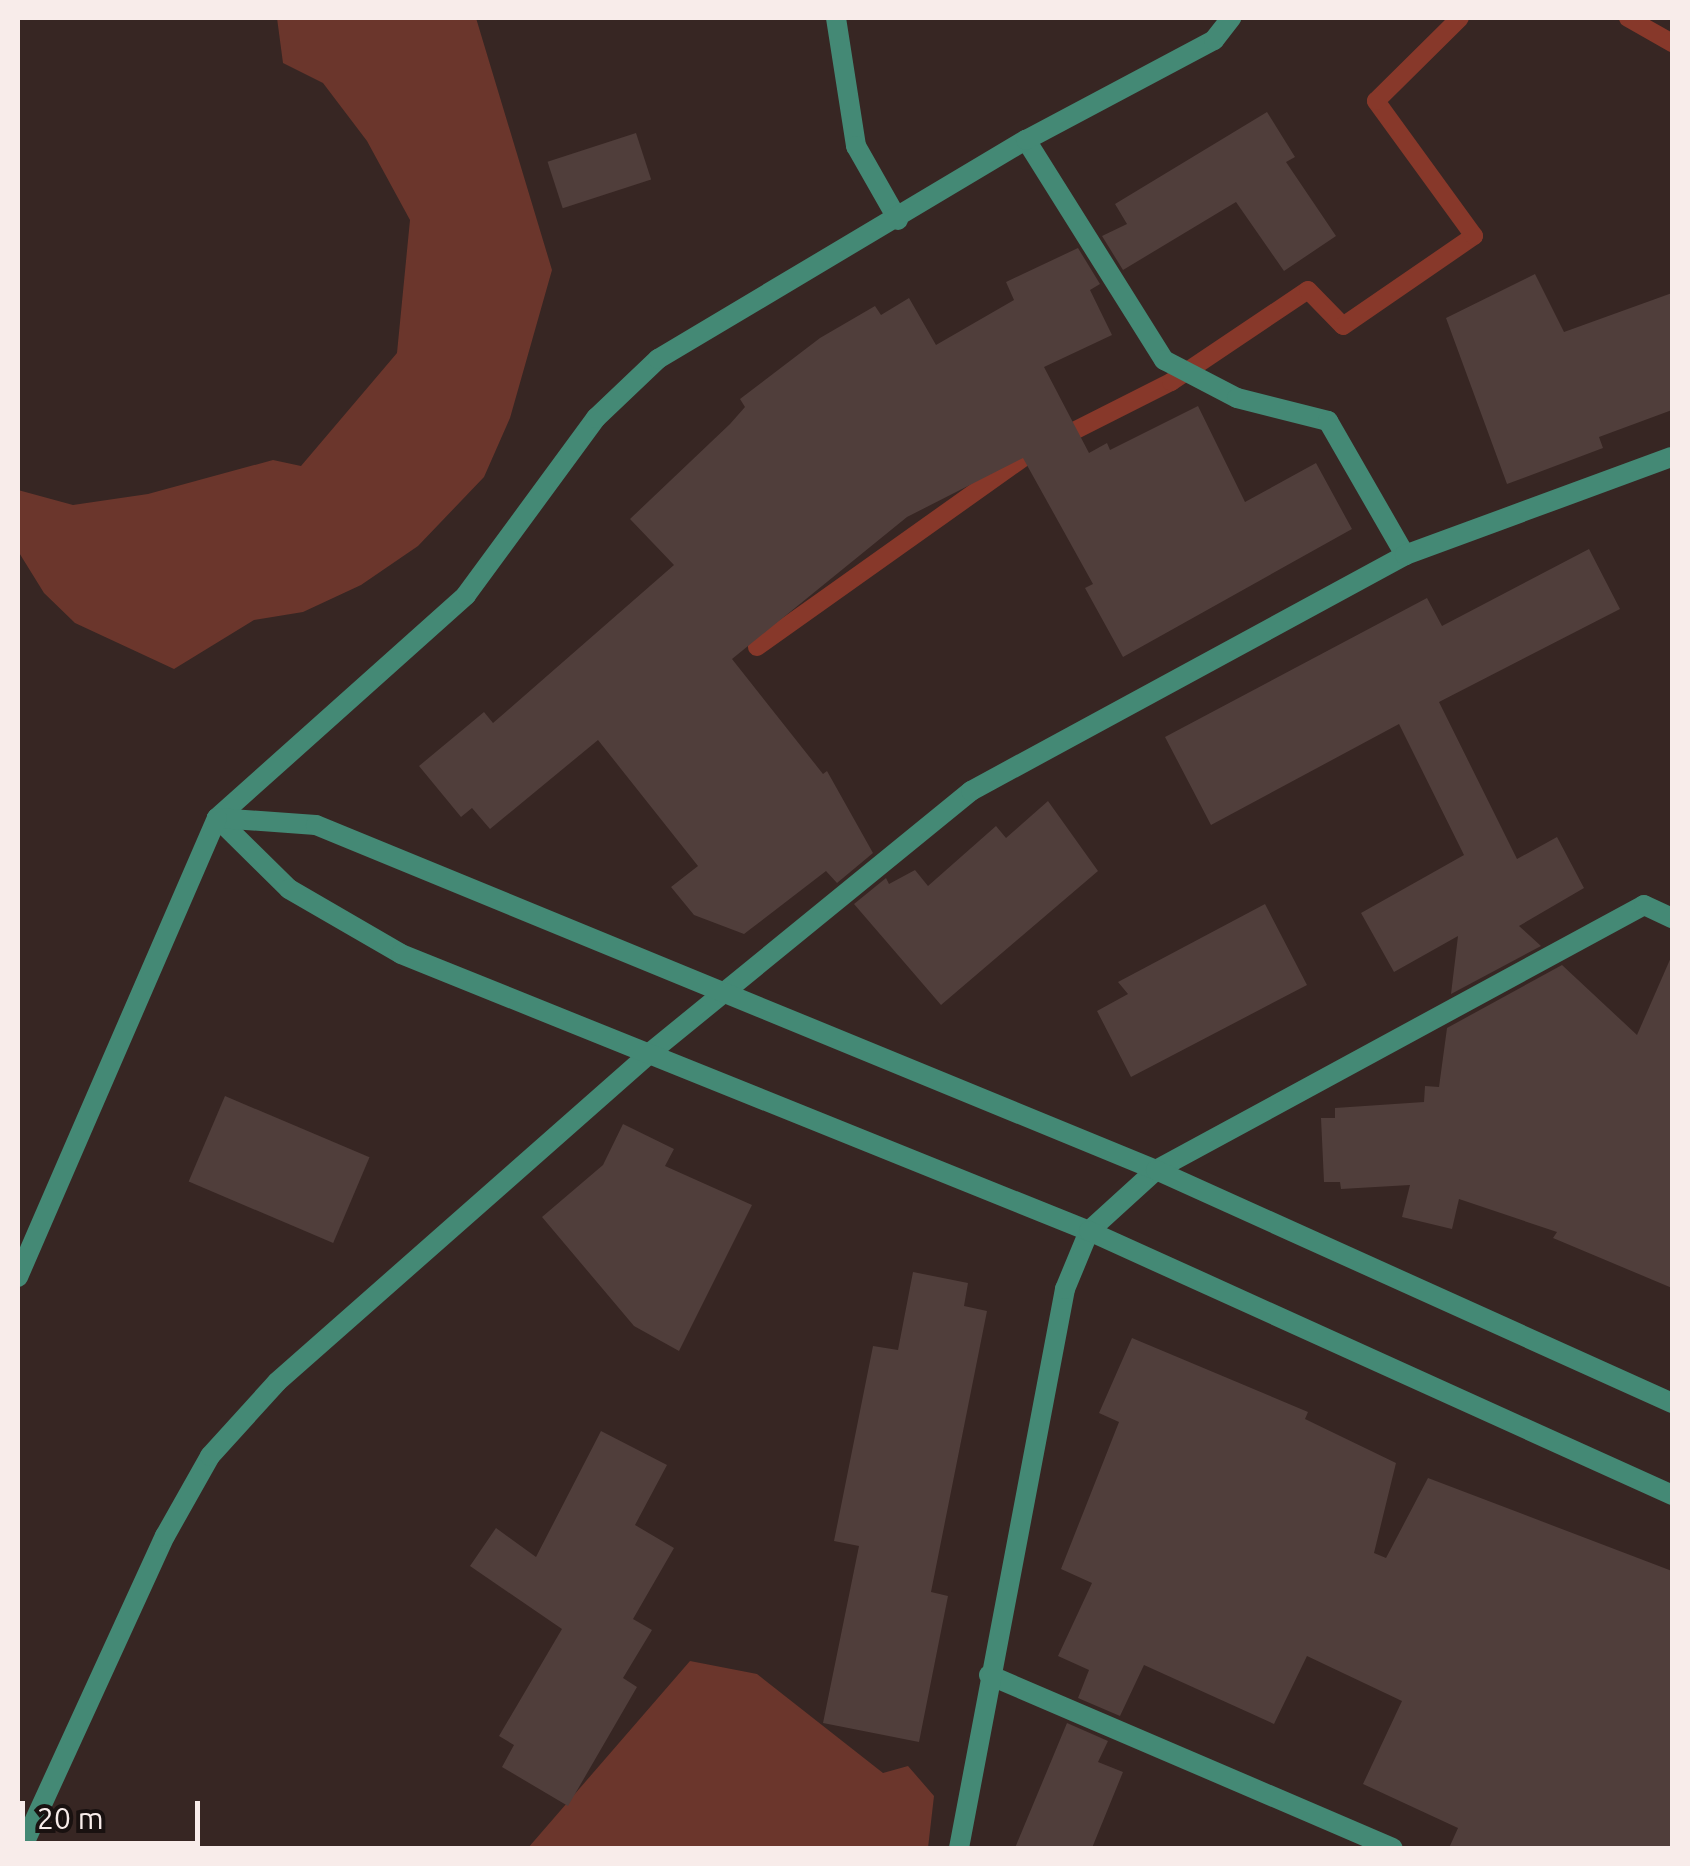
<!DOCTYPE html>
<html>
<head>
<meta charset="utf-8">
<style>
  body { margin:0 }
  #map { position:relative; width:1690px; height:1866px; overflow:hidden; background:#372623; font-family:Ubuntu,sans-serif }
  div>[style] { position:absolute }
  .green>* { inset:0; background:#6b362c }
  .stream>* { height:18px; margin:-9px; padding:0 9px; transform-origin:9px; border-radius:9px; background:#87382a }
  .building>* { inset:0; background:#503e3b; transform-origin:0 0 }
  .minor>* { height:20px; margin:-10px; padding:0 10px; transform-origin:10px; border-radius:10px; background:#448975 }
  .tertiary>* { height:20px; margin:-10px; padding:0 10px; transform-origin:10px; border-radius:10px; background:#448975 }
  span { translate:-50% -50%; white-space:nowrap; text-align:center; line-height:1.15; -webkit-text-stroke:9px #191110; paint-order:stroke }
  .frame { position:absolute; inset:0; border:20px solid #f8ecea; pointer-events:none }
  .scale { position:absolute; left:20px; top:1801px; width:180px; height:45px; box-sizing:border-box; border:5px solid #f8ecea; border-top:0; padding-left:12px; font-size:30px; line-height:35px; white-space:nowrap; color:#f8ecea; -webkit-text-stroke:8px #191110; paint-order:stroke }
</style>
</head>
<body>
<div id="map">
  <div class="green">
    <i style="clip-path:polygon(277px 18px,476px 18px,552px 270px,510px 418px,484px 477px,418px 546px,361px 585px,303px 612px,254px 620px,174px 669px,75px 623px,44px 593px,18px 551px,18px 490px,73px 505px,148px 494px,273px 460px,301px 466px,397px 353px,410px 220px,367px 141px,323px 83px,283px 63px)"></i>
    <i style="clip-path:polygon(690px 1661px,757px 1674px,883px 1773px,908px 1766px,934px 1796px,928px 1848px,528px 1848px)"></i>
  </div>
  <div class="stream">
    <i style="left:1628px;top:18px;width:51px;rotate:29.6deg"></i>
    <i style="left:1058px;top:439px;width:127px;rotate:-26.8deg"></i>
    <i style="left:1171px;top:382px;width:165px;rotate:-33.9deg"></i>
    <i style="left:1308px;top:290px;width:50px;rotate:45.8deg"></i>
    <i style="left:1343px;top:326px;width:159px;rotate:-34.5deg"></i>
    <i style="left:1474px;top:236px;width:167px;rotate:-126deg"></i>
    <i style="left:1376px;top:101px;width:118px;rotate:-44.7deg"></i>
    <i style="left:757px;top:647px;width:330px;rotate:-35.4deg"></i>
  </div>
  <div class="building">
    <i style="clip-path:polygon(1267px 112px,1295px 157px,1286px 162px,1336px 236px,1284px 271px,1236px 202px,1123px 270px,1102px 236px,1127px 224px,1115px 204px)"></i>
    <i style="left:636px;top:133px;width:49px;height:93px;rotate:72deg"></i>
    <i style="clip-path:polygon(1078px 248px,1100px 284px,1090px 290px,1112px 335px,1044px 367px,1089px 453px,1107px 443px,1110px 450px,1198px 406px,1245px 502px,1316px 463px,1352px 529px,1123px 657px,1085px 588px,1093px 584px,1023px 458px,907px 517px,732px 659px,823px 774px,827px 771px,873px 853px,837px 883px,826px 871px,744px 934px,694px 915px,671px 887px,698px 866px,598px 740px,490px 829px,472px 808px,461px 817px,419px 766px,484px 712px,493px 723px,674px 565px,630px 519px,730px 424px,745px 407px,740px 399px,820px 338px,875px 306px,881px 315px,909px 298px,936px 345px,1014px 300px,1006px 282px)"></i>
    <i style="clip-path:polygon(1535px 274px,1564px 332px,1672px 293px,1672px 410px,1599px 437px,1603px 448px,1507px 484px,1446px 318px)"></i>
    <i style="clip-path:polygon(1589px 549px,1620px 609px,1439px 702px,1517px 859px,1557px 837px,1584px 888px,1519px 926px,1541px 946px,1451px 994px,1458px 936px,1394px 972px,1361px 913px,1464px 855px,1399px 724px,1211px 825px,1165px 737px,1427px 598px,1442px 626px)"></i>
    <i style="clip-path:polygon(1048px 801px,1098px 871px,941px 1005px,854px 904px,886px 878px,889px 884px,915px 870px,928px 886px,996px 826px,1006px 838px)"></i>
    <i style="clip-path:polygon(1265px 904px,1307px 985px,1131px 1077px,1097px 1011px,1128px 994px,1118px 982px)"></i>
    <i style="clip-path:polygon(1672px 955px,1672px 1288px,1553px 1238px,1557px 1232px,1459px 1199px,1452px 1229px,1402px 1217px,1410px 1185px,1341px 1189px,1340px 1182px,1324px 1182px,1321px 1118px,1335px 1118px,1335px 1108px,1424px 1102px,1425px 1086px,1439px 1087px,1447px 1028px,1562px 965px,1637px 1035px)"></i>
    <i style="left:225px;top:1096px;width:157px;height:93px;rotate:23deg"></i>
    <i style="clip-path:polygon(623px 1124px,674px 1149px,665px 1166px,752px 1205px,679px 1351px,634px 1326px,542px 1217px,603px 1165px)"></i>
    <i style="clip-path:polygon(913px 1272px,968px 1283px,964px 1306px,987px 1311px,931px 1592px,948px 1596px,919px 1742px,823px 1723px,859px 1546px,834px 1541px,873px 1346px,898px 1350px)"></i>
    <i style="clip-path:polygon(1132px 1338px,1308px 1412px,1305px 1419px,1396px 1463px,1374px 1553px,1386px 1558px,1428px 1478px,1672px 1571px,1672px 1848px,1449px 1848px,1458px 1828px,1363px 1784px,1402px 1701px,1307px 1656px,1274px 1724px,1144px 1665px,1120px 1716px,1078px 1698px,1089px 1670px,1058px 1656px,1092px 1583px,1061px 1569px,1119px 1422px,1099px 1413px)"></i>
    <i style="clip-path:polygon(601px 1431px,667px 1465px,635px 1525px,674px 1548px,633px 1619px,652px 1630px,623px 1678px,637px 1687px,568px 1806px,502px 1767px,514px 1745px,499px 1736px,562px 1629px,470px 1566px,496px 1528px,536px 1557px)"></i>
    <i style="clip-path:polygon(1067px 1723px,1108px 1741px,1098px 1762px,1123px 1772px,1092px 1848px,1015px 1848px)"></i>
  </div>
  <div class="minor">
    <i style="left:836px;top:18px;width:130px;rotate:81.1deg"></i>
    <i style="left:856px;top:146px;width:85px;rotate:60.4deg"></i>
    <i style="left:1026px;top:140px;width:260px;rotate:57.9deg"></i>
    <i style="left:1164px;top:360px;width:82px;rotate:27.5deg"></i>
    <i style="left:1237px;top:398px;width:94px;rotate:14.2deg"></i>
    <i style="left:1328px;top:421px;width:155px;rotate:60.1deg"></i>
    <i style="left:217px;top:818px;width:334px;rotate:-41.8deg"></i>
    <i style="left:466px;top:595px;width:220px;rotate:-53.7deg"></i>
    <i style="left:596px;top:418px;width:86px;rotate:-43.6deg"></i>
    <i style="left:658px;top:359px;width:428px;rotate:-30.8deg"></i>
    <i style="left:1026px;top:140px;width:213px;rotate:-28deg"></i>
    <i style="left:1214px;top:40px;width:28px;rotate:-52deg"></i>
    <i style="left:989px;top:1675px;width:439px;rotate:23.2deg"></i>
    <i style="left:22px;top:1848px;width:343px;rotate:-65.4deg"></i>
    <i style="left:165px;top:1536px;width:92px;rotate:-60.6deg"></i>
    <i style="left:210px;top:1456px;width:100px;rotate:-47.8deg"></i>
    <i style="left:277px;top:1382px;width:499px;rotate:-41.4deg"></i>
    <i style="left:651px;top:1052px;width:413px;rotate:-39.2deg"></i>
    <i style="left:971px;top:791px;width:494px;rotate:-28.5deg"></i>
    <i style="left:1405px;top:555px;width:284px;rotate:-20.2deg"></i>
    <i style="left:959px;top:1848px;width:569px;rotate:-79.26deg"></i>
    <i style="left:1065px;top:1289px;width:63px;rotate:-67.5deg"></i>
    <i style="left:1089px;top:1231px;width:91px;rotate:-42.3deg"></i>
    <i style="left:1156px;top:1170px;width:555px;rotate:-28.5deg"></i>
    <i style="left:1644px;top:905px;width:31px;rotate:25deg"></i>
  </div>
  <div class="tertiary">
    <i style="left:217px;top:818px;width:101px;rotate:44.6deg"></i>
    <i style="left:289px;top:889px;width:129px;rotate:30.1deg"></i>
    <i style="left:401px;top:954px;width:742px;rotate:21.93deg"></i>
    <i style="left:1089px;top:1231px;width:640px;rotate:24.36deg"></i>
    <i style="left:217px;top:818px;width:99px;rotate:4deg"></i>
    <i style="left:316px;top:825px;width:908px;rotate:22.33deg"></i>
    <i style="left:1156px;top:1170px;width:566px;rotate:24.3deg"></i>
    <i style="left:18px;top:1277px;width:500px;rotate:-66.56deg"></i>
  </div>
  <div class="frame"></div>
  <div class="scale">20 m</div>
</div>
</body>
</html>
